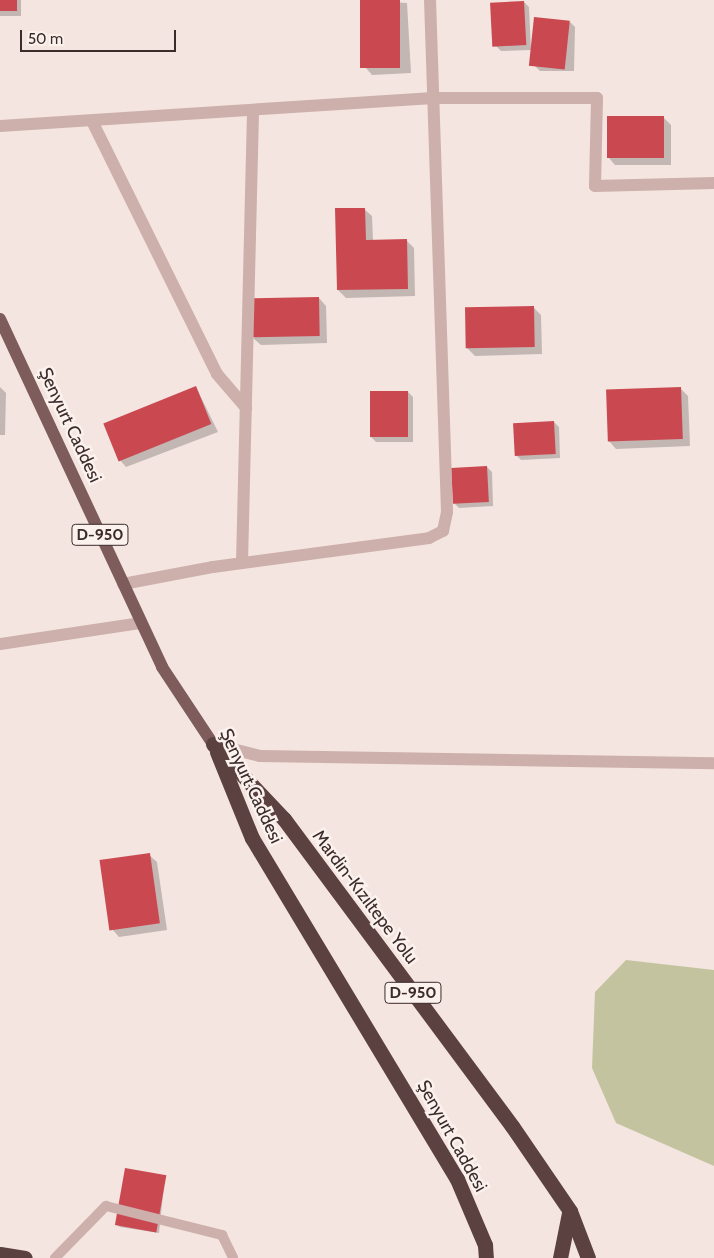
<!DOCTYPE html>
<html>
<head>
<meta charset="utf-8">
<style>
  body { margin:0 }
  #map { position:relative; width:714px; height:1258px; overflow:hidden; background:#f4e5e0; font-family:Cabin,sans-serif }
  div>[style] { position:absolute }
  .green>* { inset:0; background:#c3c49f }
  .shadow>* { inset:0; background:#0003; transform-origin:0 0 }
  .building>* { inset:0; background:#ca4951; transform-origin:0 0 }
  .lane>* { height:10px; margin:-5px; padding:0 5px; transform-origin:5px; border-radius:5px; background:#cdb0ab }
  .street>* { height:12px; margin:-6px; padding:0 6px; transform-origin:6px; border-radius:6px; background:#cdb0ab }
  .primary>* { height:12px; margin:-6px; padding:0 6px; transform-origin:6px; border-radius:6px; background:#7d5c5b }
  .highway>* { height:15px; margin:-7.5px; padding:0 7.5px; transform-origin:7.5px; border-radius:7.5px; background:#5c4141 }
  span { translate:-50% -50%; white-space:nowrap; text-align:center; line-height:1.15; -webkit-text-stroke:5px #fbf1ed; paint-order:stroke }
  .shield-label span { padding:1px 4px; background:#fbf1ed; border:1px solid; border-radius:4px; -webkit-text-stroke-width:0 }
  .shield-label { font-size:16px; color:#3b2b2b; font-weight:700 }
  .street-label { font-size:18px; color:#3b2b2b }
  .scale { position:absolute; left:20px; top:30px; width:156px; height:22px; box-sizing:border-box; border:2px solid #3b2b2b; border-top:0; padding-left:6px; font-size:15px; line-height:18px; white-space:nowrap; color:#3b2b2b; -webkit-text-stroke:4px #fbf1ed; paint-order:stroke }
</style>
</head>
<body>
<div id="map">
  <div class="green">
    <i style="clip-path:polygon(626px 960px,714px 970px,714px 1166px,616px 1123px,592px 1068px,595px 992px)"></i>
  </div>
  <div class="shadow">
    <i style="left:0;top:0;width:21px;height:16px"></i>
    <i style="clip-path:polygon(362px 0,407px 3px,411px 73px,372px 75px,365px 67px)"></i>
    <i style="clip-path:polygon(524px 2px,529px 7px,531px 50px,501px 51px,496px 46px)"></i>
    <i style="clip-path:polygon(570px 22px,575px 27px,574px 71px,540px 71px,535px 66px)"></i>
    <i style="clip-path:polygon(664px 118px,671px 125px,671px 165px,615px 165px,608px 157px)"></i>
    <i style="clip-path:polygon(364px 209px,372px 216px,373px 241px,406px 240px,414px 248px,415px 296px,346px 298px,338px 290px)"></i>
    <i style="clip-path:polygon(319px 298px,326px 306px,327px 343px,261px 345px,253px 338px)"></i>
    <i style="clip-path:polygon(534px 308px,541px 315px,542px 354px,475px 356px,467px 348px)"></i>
    <i style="clip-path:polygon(0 387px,6px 393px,5px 435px,0 435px)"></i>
    <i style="clip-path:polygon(196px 387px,218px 432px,126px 467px,119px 459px)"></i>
    <i style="clip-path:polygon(681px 389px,688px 396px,690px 446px,616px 449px,609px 441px)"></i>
    <i style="clip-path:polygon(408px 392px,413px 397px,413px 442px,376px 442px,371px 437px)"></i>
    <i style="clip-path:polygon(554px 422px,559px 427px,560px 458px,521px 460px,516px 455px)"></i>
    <i style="clip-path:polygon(487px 467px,492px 472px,493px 506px,459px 508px,454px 503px)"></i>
    <i style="clip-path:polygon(149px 855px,157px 862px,167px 930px,119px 937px,112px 929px)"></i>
    <i style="clip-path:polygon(165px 1176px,159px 1233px,120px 1227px,117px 1225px)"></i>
  </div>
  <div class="building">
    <i style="left:0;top:0;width:17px;height:11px"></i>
    <i style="left:360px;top:0;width:40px;height:68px"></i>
    <i style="left:524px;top:1px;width:44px;height:34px;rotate:87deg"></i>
    <i style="left:534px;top:17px;width:36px;height:49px;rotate:6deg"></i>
    <i style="left:607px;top:116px;width:57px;height:42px"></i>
    <i style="clip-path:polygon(335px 208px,365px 208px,366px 240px,407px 239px,408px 289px,337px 290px)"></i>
    <i style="left:319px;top:297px;width:39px;height:68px;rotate:89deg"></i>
    <i style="left:534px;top:306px;width:41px;height:69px;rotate:89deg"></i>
    <i style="left:196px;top:386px;width:41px;height:100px;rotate:68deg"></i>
    <i style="left:681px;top:387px;width:52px;height:75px;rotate:88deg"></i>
    <i style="left:370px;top:391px;width:38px;height:46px"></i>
    <i style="left:554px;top:421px;width:33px;height:41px;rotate:87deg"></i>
    <i style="left:487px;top:466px;width:36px;height:36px;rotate:87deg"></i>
    <i style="left:150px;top:853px;width:71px;height:51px;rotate:82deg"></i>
    <i style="left:125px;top:1168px;width:42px;height:58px;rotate:10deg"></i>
  </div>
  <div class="lane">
    <i style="left:55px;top:1258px;width:73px;rotate:-45.6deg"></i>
    <i style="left:106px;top:1206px;width:120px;rotate:14deg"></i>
    <i style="left:222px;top:1235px;width:25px;rotate:64deg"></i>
  </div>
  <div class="street">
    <i style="left:92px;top:121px;width:282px;rotate:63.7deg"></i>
    <i style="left:217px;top:374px;width:45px;rotate:49.5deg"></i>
    <i style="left:0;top:126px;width:434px;rotate:-3.7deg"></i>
    <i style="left:433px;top:98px;width:164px"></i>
    <i style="left:597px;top:98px;width:88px;rotate:91.3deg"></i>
    <i style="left:595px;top:186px;width:119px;rotate:-1.4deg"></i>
    <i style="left:242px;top:563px;width:453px;rotate:-88.6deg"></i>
    <i style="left:123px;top:584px;width:92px;rotate:-10.7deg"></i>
    <i style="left:213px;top:567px;width:218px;rotate:-7.6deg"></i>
    <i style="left:429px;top:538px;width:16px;rotate:-27deg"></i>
    <i style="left:443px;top:531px;width:19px;rotate:-78deg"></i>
    <i style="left:447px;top:512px;width:512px;rotate:-91.9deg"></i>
    <i style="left:0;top:644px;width:143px;rotate:-8.5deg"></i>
    <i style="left:213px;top:744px;width:49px;rotate:14.3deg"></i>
    <i style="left:260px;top:756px;width:454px;rotate:0.9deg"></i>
  </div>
  <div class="primary">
    <i style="left:0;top:319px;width:384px;rotate:65deg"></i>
    <i style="left:162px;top:667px;width:92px;rotate:56.5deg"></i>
  </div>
  <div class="highway">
    <i style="left:213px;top:744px;width:103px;rotate:46.6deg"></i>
    <i style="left:284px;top:819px;width:382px;rotate:53.4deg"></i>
    <i style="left:512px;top:1126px;width:103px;rotate:55.7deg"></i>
    <i style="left:570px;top:1211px;width:50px;rotate:69deg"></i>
    <i style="left:217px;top:752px;width:93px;rotate:67.9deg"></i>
    <i style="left:252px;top:838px;width:398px;rotate:59deg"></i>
    <i style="left:457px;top:1179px;width:72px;rotate:67deg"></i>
    <i style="left:485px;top:1245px;width:13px;rotate:86deg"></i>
    <i style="left:0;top:1254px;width:25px;rotate:9deg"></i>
    <i style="left:560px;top:1258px;width:46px;rotate:-78.7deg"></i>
  </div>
  <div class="shield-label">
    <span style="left:100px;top:535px">D-950</span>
    <span style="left:413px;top:993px">D-950</span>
  </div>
  <div class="street-label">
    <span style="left:70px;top:425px;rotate:65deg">Şenyurt Caddesi</span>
    <span style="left:251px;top:786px;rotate:65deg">Şenyurt Caddesi</span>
    <span style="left:365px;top:897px;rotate:53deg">Mardin-Kızıltepe Yolu</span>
    <span style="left:452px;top:1136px;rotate:61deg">Şenyurt Caddesi</span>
  </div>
  <div class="scale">50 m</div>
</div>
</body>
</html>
